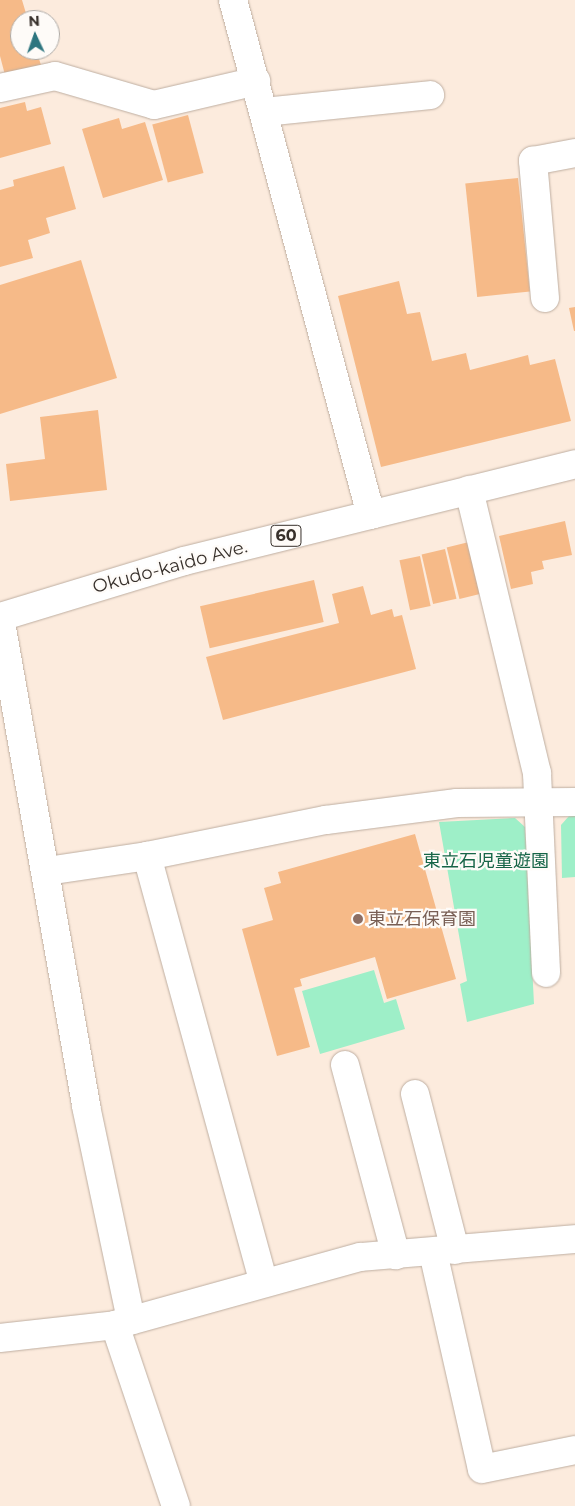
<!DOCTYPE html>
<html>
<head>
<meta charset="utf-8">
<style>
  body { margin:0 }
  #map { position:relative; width:575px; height:1506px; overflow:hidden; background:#fcebdd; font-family:Montserrat,"Noto Sans JP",sans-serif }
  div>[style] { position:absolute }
  .green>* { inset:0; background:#9eefc8 }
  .building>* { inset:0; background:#f6ba88; transform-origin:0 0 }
  .roads { filter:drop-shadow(0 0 1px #beaea1) drop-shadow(0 0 1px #beaea1) }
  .minor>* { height:28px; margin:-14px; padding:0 14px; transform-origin:14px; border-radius:14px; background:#fff }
  .major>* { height:28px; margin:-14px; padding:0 14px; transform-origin:14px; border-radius:14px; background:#fff }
  .dots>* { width:14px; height:14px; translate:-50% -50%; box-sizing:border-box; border:2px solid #fefbf8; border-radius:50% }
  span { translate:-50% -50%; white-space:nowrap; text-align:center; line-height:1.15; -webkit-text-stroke:4.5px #fefbf8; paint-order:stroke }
  .shield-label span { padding:1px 4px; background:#fefbf8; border:1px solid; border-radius:4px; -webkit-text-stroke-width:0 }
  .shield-label { font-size:16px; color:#37302b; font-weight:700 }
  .street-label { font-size:18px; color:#37302b }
  .park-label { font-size:18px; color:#166547 }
  .education-label { font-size:18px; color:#785e54 }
  .left { translate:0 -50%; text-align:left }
  .north { position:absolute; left:10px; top:10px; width:50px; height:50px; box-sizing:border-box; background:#fefbf8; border:1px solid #aeaaa6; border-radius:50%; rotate:357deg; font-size:14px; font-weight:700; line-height:20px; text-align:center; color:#37302b }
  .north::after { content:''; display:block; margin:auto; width:18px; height:22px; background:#2d757f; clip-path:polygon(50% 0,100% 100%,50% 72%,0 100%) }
</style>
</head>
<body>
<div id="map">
  <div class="green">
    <i style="clip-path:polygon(569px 816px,575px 816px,575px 877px,562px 878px,561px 825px)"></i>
    <i style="clip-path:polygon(515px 818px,525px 827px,534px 1004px,467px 1022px,460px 984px,467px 981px,439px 822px)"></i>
    <i style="clip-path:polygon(374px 970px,384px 1003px,396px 999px,405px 1029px,320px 1054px,302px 991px)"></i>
  </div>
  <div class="building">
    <i style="clip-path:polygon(0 0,22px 0,28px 20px,20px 20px,20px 50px,36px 50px,41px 65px,5px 75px,0 56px)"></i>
    <i style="clip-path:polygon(25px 102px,27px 111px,41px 107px,51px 144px,0 158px,0 108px)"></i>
    <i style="left:188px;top:115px;width:60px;height:37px;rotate:75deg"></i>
    <i style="clip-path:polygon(119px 118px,122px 129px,145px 122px,163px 180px,103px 198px,82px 129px)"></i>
    <i style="clip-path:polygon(64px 166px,76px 209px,46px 218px,50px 233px,28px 240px,33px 258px,0 267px,0 190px,14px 186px,13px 180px)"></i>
    <i style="left:518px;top:178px;width:114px;height:53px;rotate:84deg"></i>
    <i style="clip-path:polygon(81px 260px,117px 378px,0 414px,0 285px)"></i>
    <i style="clip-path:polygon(399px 281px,407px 314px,420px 312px,432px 361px,466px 353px,470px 370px,528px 355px,530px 365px,555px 359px,571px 421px,381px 467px,338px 296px)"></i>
    <i style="clip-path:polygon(575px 307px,575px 331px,574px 331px,569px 308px)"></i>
    <i style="clip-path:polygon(98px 410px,107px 490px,10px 501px,6px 464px,45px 459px,40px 417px)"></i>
    <i style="clip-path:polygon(565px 521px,572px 555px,542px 561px,544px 569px,531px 572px,533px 584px,511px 589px,499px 536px)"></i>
    <i style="left:469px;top:542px;width:53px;height:23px;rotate:76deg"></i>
    <i style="left:445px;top:549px;width:51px;height:24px;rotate:77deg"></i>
    <i style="left:420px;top:556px;width:51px;height:21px;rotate:78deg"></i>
    <i style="left:314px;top:580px;width:43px;height:117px;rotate:77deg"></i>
    <i style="clip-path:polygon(363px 586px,371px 615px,392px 609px,394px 617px,402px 615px,416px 669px,223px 720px,206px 657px,339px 623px,332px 594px)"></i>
    <i style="clip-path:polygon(415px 834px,456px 979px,387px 999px,375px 957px,300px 979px,302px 986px,294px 988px,310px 1047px,277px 1056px,242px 929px,273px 920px,264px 888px,281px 883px,278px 872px)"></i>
  </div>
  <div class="roads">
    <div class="minor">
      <i style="left:233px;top:0;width:533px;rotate:75deg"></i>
      <i style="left:0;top:88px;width:56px;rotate:-12.3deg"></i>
      <i style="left:55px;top:76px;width:103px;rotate:16.3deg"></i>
      <i style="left:154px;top:105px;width:105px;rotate:-13.2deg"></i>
      <i style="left:264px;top:112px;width:167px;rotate:-5.8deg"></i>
      <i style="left:545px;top:298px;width:138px;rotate:-95deg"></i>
      <i style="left:533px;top:161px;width:43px;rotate:-10.8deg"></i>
      <i style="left:469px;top:490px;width:291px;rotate:76.5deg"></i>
      <i style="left:537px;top:773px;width:200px;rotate:87.4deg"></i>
      <i style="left:0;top:617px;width:497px;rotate:80deg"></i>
      <i style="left:86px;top:1106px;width:219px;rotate:78.1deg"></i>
      <i style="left:147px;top:856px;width:441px;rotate:74.7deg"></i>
      <i style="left:47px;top:871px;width:101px;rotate:-8.5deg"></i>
      <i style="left:147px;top:856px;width:183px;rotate:-11.4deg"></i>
      <i style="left:326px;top:820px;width:132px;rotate:-7.4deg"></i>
      <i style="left:457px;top:803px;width:118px;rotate:-0.5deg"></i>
      <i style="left:345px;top:1065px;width:197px;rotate:75deg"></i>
      <i style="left:415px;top:1094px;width:161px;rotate:75.6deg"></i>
      <i style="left:433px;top:1252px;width:222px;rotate:77.3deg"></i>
      <i style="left:482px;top:1469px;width:95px;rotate:-11.5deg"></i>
      <i style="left:115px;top:1325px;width:191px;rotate:71.4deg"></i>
      <i style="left:0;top:1338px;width:116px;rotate:-6.4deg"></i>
      <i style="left:115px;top:1325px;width:255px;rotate:-15.5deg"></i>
      <i style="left:361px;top:1257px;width:215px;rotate:-4.8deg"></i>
    </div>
    <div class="major">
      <i style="left:0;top:617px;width:192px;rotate:-16.9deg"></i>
      <i style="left:184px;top:561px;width:403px;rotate:-13.9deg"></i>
    </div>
  </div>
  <div class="dots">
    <i style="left:358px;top:919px;background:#8d6e63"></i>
  </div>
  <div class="shield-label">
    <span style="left:286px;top:536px">60</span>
  </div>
  <div class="street-label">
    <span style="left:170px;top:567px;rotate:-15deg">Okudo-kaido Ave.</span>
  </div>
  <div class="park-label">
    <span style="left:486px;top:861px">東立石児童遊園</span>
  </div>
  <div class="education-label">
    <span class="left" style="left:368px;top:919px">東立石保育園</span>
  </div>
  <div class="north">N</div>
</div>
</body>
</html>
